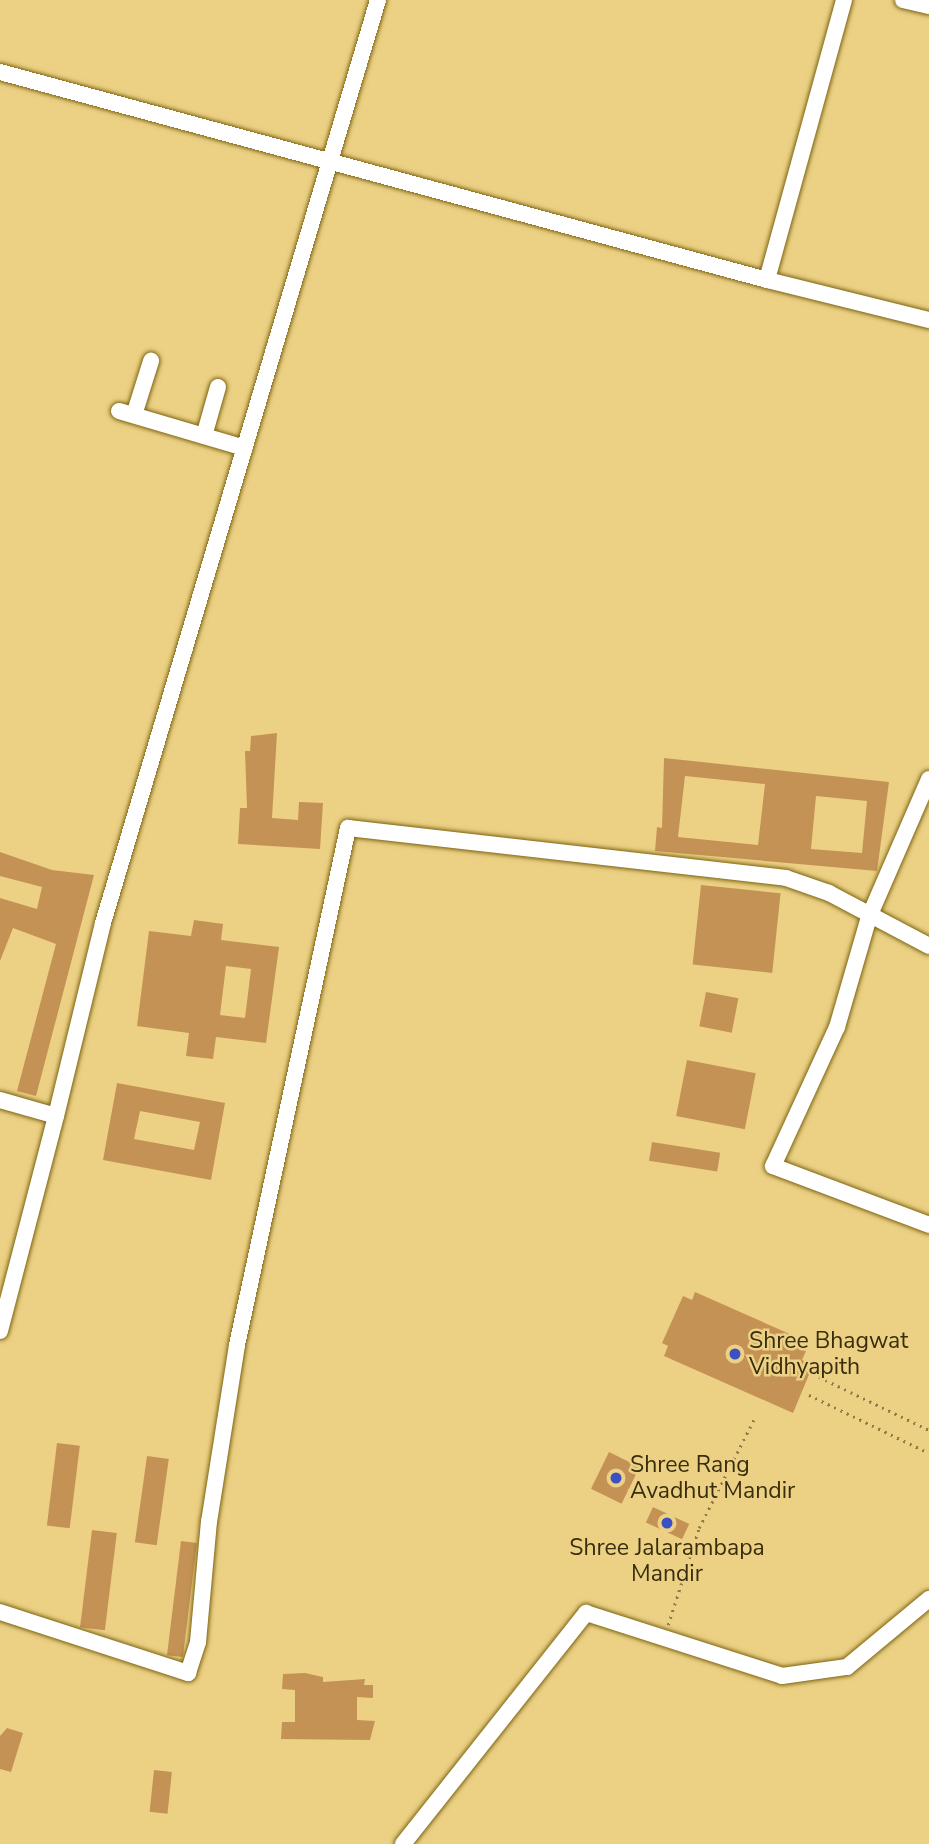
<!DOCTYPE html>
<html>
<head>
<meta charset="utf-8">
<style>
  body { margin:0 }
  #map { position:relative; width:929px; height:1844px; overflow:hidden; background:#ecd185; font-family:"Nunito Sans",sans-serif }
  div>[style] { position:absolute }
  .building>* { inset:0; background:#c59255; transform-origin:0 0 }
  .path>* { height:2.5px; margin-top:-1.25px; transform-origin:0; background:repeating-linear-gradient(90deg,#8d7b46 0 2px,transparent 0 7px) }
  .roads { filter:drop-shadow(0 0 2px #7d6410) drop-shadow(0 0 2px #7d6410) }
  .street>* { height:16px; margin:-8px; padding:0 8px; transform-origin:8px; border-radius:8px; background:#fff }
  .dots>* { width:19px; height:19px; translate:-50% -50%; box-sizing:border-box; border:4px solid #ecd185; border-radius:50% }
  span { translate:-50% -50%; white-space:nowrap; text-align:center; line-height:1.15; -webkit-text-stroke:5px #ecd185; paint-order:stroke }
  .poi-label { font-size:23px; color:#382d0d }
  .left { translate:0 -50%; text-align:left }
</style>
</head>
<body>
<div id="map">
  <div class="building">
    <i style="clip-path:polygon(277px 733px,272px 818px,298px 820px,299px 802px,323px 803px,320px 849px,238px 844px,240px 808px,247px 808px,245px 751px,250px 751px,251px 736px)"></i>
    <i style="clip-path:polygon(evenodd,664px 758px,889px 782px,877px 871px,655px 851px,657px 827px,662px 828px,664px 758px,685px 776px,765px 784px,758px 845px,678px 837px,685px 776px,664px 758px,816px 796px,867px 801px,862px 853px,811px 849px,816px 796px)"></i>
    <i style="clip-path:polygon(0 852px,52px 870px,94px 875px,36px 1096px,17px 1091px,56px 944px,13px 928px,0 961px,0 898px,37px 909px,42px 887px,0 876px)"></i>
    <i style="left:701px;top:885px;width:80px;height:80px;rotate:6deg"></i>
    <i style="clip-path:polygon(evenodd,194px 920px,223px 924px,221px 940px,279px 947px,266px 1043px,216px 1037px,213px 1059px,186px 1056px,189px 1033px,137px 1026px,149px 931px,191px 936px,194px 920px,226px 966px,251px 969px,245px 1018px,220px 1015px,226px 966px)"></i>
    <i style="left:706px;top:992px;width:33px;height:35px;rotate:11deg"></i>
    <i style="left:687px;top:1060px;width:70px;height:57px;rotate:11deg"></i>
    <i style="clip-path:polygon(evenodd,117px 1083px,225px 1103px,211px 1180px,103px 1160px,117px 1083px,140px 1111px,200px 1122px,194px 1150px,134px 1139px,140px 1111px)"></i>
    <i style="left:652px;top:1142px;width:69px;height:19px;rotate:9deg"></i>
    <i style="clip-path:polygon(695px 1292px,801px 1339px,798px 1348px,806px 1351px,802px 1360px,813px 1365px,793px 1413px,664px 1356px,668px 1346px,662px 1343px,683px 1296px,692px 1300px)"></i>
    <i style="left:57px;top:1443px;width:23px;height:83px;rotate:7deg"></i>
    <i style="left:609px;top:1452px;width:34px;height:41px;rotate:26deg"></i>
    <i style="left:147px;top:1456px;width:22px;height:87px;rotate:8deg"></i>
    <i style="left:653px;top:1507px;width:40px;height:17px;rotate:25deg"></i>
    <i style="left:92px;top:1530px;width:25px;height:98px;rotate:7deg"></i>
    <i style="left:181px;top:1541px;width:16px;height:115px;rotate:7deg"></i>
    <i style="clip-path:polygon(305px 1673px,323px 1677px,323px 1682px,365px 1679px,364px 1685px,373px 1685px,373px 1698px,357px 1697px,357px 1720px,375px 1721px,370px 1740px,281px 1739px,282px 1722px,295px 1722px,295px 1690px,282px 1689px,283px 1674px)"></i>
    <i style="clip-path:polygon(7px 1728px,23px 1733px,11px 1772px,0 1769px,0 1736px)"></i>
    <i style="left:154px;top:1770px;width:18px;height:42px;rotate:6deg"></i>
  </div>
  <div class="path">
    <i style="left:819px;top:1377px;width:122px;rotate:25.7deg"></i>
    <i style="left:809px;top:1395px;width:133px;rotate:25.8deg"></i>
    <i style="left:668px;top:1625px;width:102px;rotate:-72.3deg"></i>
    <i style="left:699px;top:1528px;width:122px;rotate:-63.2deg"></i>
  </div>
  <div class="roads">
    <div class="street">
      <i style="left:844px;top:0;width:290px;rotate:105.4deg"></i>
      <i style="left:767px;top:280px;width:167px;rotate:13.9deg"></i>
      <i style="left:903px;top:0;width:27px;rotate:13deg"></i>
      <i style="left:0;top:72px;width:795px;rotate:15.17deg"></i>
      <i style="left:119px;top:411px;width:131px;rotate:16.4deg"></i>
      <i style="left:134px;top:415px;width:57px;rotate:-72.5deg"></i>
      <i style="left:204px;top:436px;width:51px;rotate:-74.1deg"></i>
      <i style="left:929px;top:779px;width:150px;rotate:113.5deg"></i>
      <i style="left:869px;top:917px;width:115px;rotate:106.2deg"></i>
      <i style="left:837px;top:1027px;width:153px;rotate:114.7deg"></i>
      <i style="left:773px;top:1166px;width:167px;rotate:20.7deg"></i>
      <i style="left:0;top:1100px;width:58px;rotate:15.9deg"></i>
      <i style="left:56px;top:1116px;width:199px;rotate:-76.3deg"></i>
      <i style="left:103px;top:923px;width:963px;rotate:-73.41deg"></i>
      <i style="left:0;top:1331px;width:222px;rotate:-75.4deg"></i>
      <i style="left:0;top:1612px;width:198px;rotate:18deg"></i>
      <i style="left:188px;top:1673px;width:33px;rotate:-72deg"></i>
      <i style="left:198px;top:1642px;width:121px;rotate:-84.8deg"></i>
      <i style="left:209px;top:1522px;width:179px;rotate:-81deg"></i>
      <i style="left:237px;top:1345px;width:529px;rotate:-77.88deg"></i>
      <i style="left:348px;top:828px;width:441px;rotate:6.5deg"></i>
      <i style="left:786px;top:878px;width:46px;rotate:19.2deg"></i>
      <i style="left:829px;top:893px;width:113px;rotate:27.9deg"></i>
      <i style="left:403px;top:1844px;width:295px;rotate:-51.6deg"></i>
      <i style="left:586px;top:1613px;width:206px;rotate:17.8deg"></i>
      <i style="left:782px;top:1676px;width:66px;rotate:-7.9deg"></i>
      <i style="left:847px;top:1667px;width:107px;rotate:-39.7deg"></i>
    </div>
  </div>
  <div class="dots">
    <i style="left:735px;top:1354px;background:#3b50c3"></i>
    <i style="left:616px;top:1478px;background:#3b50c3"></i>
    <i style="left:667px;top:1523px;background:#3b50c3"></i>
  </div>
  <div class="poi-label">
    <span class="left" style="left:749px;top:1354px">Shree Bhagwat<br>Vidhyapith</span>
    <span class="left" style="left:630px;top:1478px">Shree Rang<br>Avadhut Mandir</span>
    <span style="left:667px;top:1561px">Shree Jalarambapa<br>Mandir</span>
  </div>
</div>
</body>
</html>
